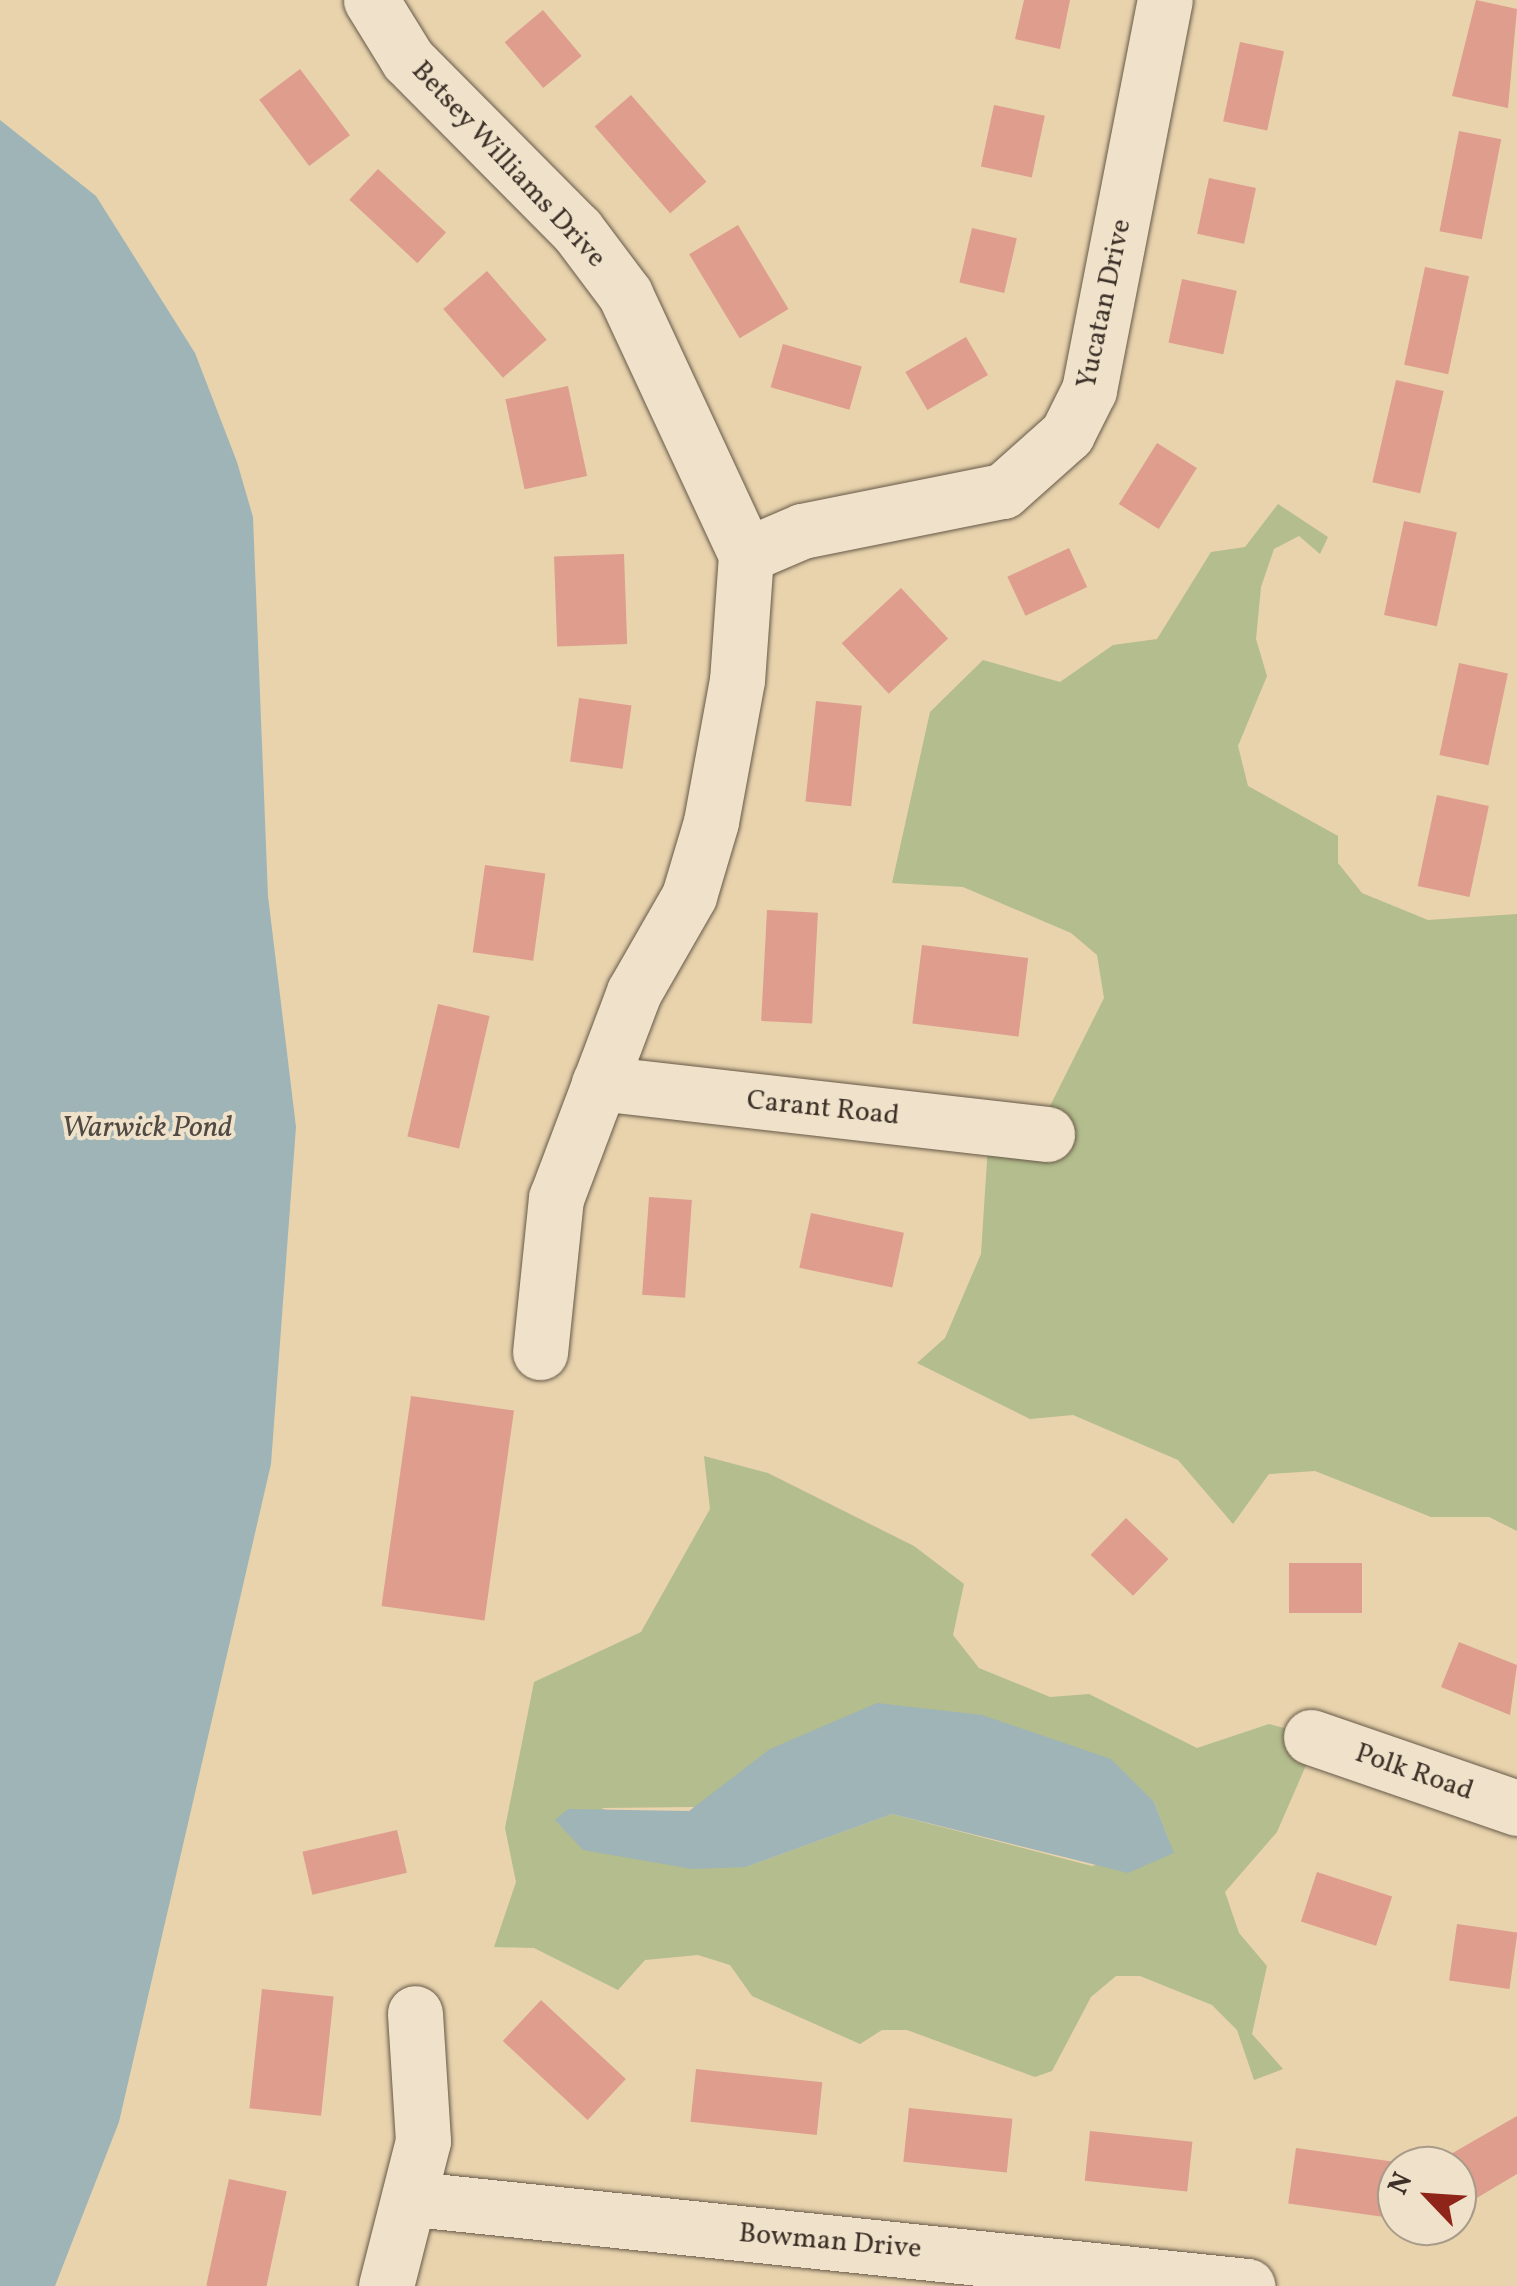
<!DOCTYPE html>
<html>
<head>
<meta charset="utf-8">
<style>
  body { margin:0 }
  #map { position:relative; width:1517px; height:2286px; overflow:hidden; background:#e8d3ad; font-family:Vollkorn,serif }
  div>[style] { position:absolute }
  .green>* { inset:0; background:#b3bd8d }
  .water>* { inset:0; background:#9eb4b7 }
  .building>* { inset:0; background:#de9d8d; transform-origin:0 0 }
  .roads { filter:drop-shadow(0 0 2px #675949) drop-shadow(0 0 2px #675949) }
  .minor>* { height:55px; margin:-27.5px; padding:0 27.5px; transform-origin:27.5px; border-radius:27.5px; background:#f0e2ca }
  span { translate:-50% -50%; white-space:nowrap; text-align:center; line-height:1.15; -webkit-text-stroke:8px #f0e2ca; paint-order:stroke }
  .street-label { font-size:28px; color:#3c3028 }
  .water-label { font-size:30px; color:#504a45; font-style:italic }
  .north { position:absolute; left:1377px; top:2146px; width:100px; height:100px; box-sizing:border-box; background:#f0e2ca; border:2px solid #a89b89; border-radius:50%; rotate:295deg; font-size:28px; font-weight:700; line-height:40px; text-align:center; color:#3c3028 }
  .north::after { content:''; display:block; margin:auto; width:35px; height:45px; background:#8f2418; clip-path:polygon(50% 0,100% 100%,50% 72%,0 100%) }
</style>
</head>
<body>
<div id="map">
  <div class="green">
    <i style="clip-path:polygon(1278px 504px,1328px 537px,1320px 554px,1299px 536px,1274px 549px,1261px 587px,1256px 639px,1267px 676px,1238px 746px,1248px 786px,1338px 836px,1338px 863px,1362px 893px,1428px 920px,1517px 914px,1517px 1531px,1489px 1517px,1431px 1517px,1315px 1471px,1269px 1474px,1233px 1524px,1178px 1460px,1073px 1415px,1030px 1419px,917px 1363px,945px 1338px,981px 1254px,989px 1129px,1039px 1128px,1104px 998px,1097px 955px,1071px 933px,963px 887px,892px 883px,930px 712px,983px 660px,1060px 682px,1113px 645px,1157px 639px,1211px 552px,1245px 547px)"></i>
    <i style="clip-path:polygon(evenodd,704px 1456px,768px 1473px,914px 1546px,964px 1584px,953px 1635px,979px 1668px,1050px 1697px,1089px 1694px,1197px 1748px,1269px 1724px,1310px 1735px,1314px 1747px,1277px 1832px,1225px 1892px,1239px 1933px,1267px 1966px,1252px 2034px,1283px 2069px,1254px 2080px,1237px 2030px,1212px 2005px,1140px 1976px,1116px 1976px,1091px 1997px,1052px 2071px,1035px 2077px,907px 2030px,882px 2030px,860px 2044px,752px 1996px,730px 1965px,698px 1955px,645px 1960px,618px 1990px,534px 1948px,494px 1947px,516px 1882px,505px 1828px,534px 1682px,641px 1632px,710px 1509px,704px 1456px,1154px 1802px,1170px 1843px,1092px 1866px,892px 1814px,746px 1867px,601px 1808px,1154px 1802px)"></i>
  </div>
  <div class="water">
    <i style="clip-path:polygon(0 120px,96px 196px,195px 353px,237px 462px,253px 517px,268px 896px,296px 1127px,271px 1464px,119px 2122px,55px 2286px,0 2286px)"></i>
    <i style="clip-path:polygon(877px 1703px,982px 1715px,1111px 1759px,1154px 1802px,1174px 1853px,1128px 1873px,892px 1814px,746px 1867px,692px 1869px,583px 1850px,555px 1820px,568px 1809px,689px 1811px,770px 1749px)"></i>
  </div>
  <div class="building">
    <i style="clip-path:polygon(1024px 0,1070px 0,1060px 49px,1015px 39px)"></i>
    <i style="clip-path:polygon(1476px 0,1517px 9px,1508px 108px,1452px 96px)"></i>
    <i style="left:543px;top:10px;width:60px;height:50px;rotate:50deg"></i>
    <i style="left:1240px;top:42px;width:45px;height:81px;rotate:12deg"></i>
    <i style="left:300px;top:69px;width:83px;height:51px;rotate:53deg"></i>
    <i style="left:631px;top:95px;width:115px;height:48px;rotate:49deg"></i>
    <i style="left:994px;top:105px;width:52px;height:63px;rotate:12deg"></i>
    <i style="left:1459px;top:131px;width:43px;height:102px;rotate:11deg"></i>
    <i style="left:378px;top:169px;width:93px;height:42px;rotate:43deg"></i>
    <i style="left:1209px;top:178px;width:48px;height:57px;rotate:12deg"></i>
    <i style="left:738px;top:225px;width:98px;height:57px;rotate:59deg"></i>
    <i style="left:972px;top:228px;width:46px;height:56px;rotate:13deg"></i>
    <i style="left:1425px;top:267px;width:45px;height:100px;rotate:12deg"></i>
    <i style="left:487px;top:271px;width:91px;height:58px;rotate:49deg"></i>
    <i style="left:1182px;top:279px;width:56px;height:65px;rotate:12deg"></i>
    <i style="left:966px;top:337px;width:44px;height:70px;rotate:60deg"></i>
    <i style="left:783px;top:344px;width:82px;height:45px;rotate:16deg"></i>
    <i style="left:1396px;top:380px;width:49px;height:105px;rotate:13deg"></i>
    <i style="left:568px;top:386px;width:92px;height:64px;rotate:78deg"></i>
    <i style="left:1157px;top:443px;width:47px;height:72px;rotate:32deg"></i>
    <i style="left:1404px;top:521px;width:54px;height:96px;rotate:12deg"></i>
    <i style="left:1069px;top:548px;width:43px;height:68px;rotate:65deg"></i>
    <i style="left:624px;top:554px;width:90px;height:70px;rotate:88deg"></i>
    <i style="left:901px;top:588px;width:69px;height:81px;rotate:47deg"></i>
    <i style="left:1459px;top:663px;width:50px;height:94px;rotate:12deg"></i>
    <i style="left:579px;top:698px;width:53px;height:64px;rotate:8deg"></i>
    <i style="left:816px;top:701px;width:46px;height:101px;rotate:6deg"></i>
    <i style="left:1437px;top:795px;width:53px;height:93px;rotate:12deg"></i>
    <i style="left:485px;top:865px;width:61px;height:88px;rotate:8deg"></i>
    <i style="left:767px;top:910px;width:51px;height:111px;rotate:3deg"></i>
    <i style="left:922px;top:945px;width:107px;height:79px;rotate:7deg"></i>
    <i style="left:438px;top:1004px;width:53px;height:136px;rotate:13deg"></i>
    <i style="left:649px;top:1197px;width:43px;height:98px;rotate:4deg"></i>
    <i style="left:811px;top:1213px;width:95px;height:56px;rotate:12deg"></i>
    <i style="left:411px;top:1396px;width:104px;height:212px;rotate:8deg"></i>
    <i style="left:1126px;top:1518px;width:59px;height:51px;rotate:44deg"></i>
    <i style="left:1289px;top:1563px;width:73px;height:50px"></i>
    <i style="clip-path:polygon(1459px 1642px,1517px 1665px,1510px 1715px,1441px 1687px)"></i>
    <i style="left:397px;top:1830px;width:44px;height:97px;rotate:77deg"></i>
    <i style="left:1317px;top:1872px;width:79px;height:52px;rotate:18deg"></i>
    <i style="left:1457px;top:1924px;width:61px;height:57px;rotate:8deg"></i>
    <i style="left:262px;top:1989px;width:72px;height:120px;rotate:6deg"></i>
    <i style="left:541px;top:2000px;width:116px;height:56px;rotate:43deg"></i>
    <i style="left:696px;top:2069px;width:127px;height:53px;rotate:6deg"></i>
    <i style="left:909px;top:2108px;width:104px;height:54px;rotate:6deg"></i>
    <i style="clip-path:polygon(1517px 2116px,1517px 2174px,1460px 2208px,1457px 2166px,1430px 2166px)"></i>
    <i style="left:1090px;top:2131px;width:103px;height:50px;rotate:6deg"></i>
    <i style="left:1296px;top:2148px;width:97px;height:56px;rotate:8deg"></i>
    <i style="left:229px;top:2179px;width:59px;height:109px;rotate:12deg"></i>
  </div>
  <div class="roads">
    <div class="minor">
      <i style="left:371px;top:0;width:70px;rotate:58.3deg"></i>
      <i style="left:408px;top:60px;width:240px;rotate:45.2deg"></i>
      <i style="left:577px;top:230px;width:80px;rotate:53.1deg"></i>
      <i style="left:625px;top:294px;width:288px;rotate:65.1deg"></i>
      <i style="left:746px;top:555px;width:125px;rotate:94.1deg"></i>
      <i style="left:737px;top:680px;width:144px;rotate:100.4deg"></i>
      <i style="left:711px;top:822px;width:77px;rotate:106.6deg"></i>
      <i style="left:689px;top:896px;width:111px;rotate:119.8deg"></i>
      <i style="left:634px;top:992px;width:220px;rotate:110.7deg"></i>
      <i style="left:556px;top:1198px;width:155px;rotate:95.9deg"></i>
      <i style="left:746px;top:555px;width:61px;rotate:-23.2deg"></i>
      <i style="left:802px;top:531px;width:205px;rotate:-11.3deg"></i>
      <i style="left:1003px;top:491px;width:86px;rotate:-41.7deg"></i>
      <i style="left:1067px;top:434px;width:49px;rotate:-63.4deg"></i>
      <i style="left:1089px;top:390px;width:397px;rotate:-79deg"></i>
      <i style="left:599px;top:1083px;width:451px;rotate:6.5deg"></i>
      <i style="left:1311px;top:1737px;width:218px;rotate:19deg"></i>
      <i style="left:414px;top:2199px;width:838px;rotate:5.96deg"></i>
      <i style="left:386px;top:2286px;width:150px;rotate:-75.7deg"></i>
      <i style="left:423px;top:2141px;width:128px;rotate:-93.6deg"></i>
    </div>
  </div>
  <div class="street-label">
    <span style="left:508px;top:165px;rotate:47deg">Betsey Williams Drive</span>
    <span style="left:1105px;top:304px;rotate:-78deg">Yucatan Drive</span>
    <span style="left:823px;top:1109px;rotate:6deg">Carant Road</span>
    <span style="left:1414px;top:1773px;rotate:19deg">Polk Road</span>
    <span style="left:830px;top:2242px;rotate:5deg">Bowman Drive</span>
  </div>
  <div class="water-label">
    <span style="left:147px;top:1128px">Warwick Pond</span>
  </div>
  <div class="north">N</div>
</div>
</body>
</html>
